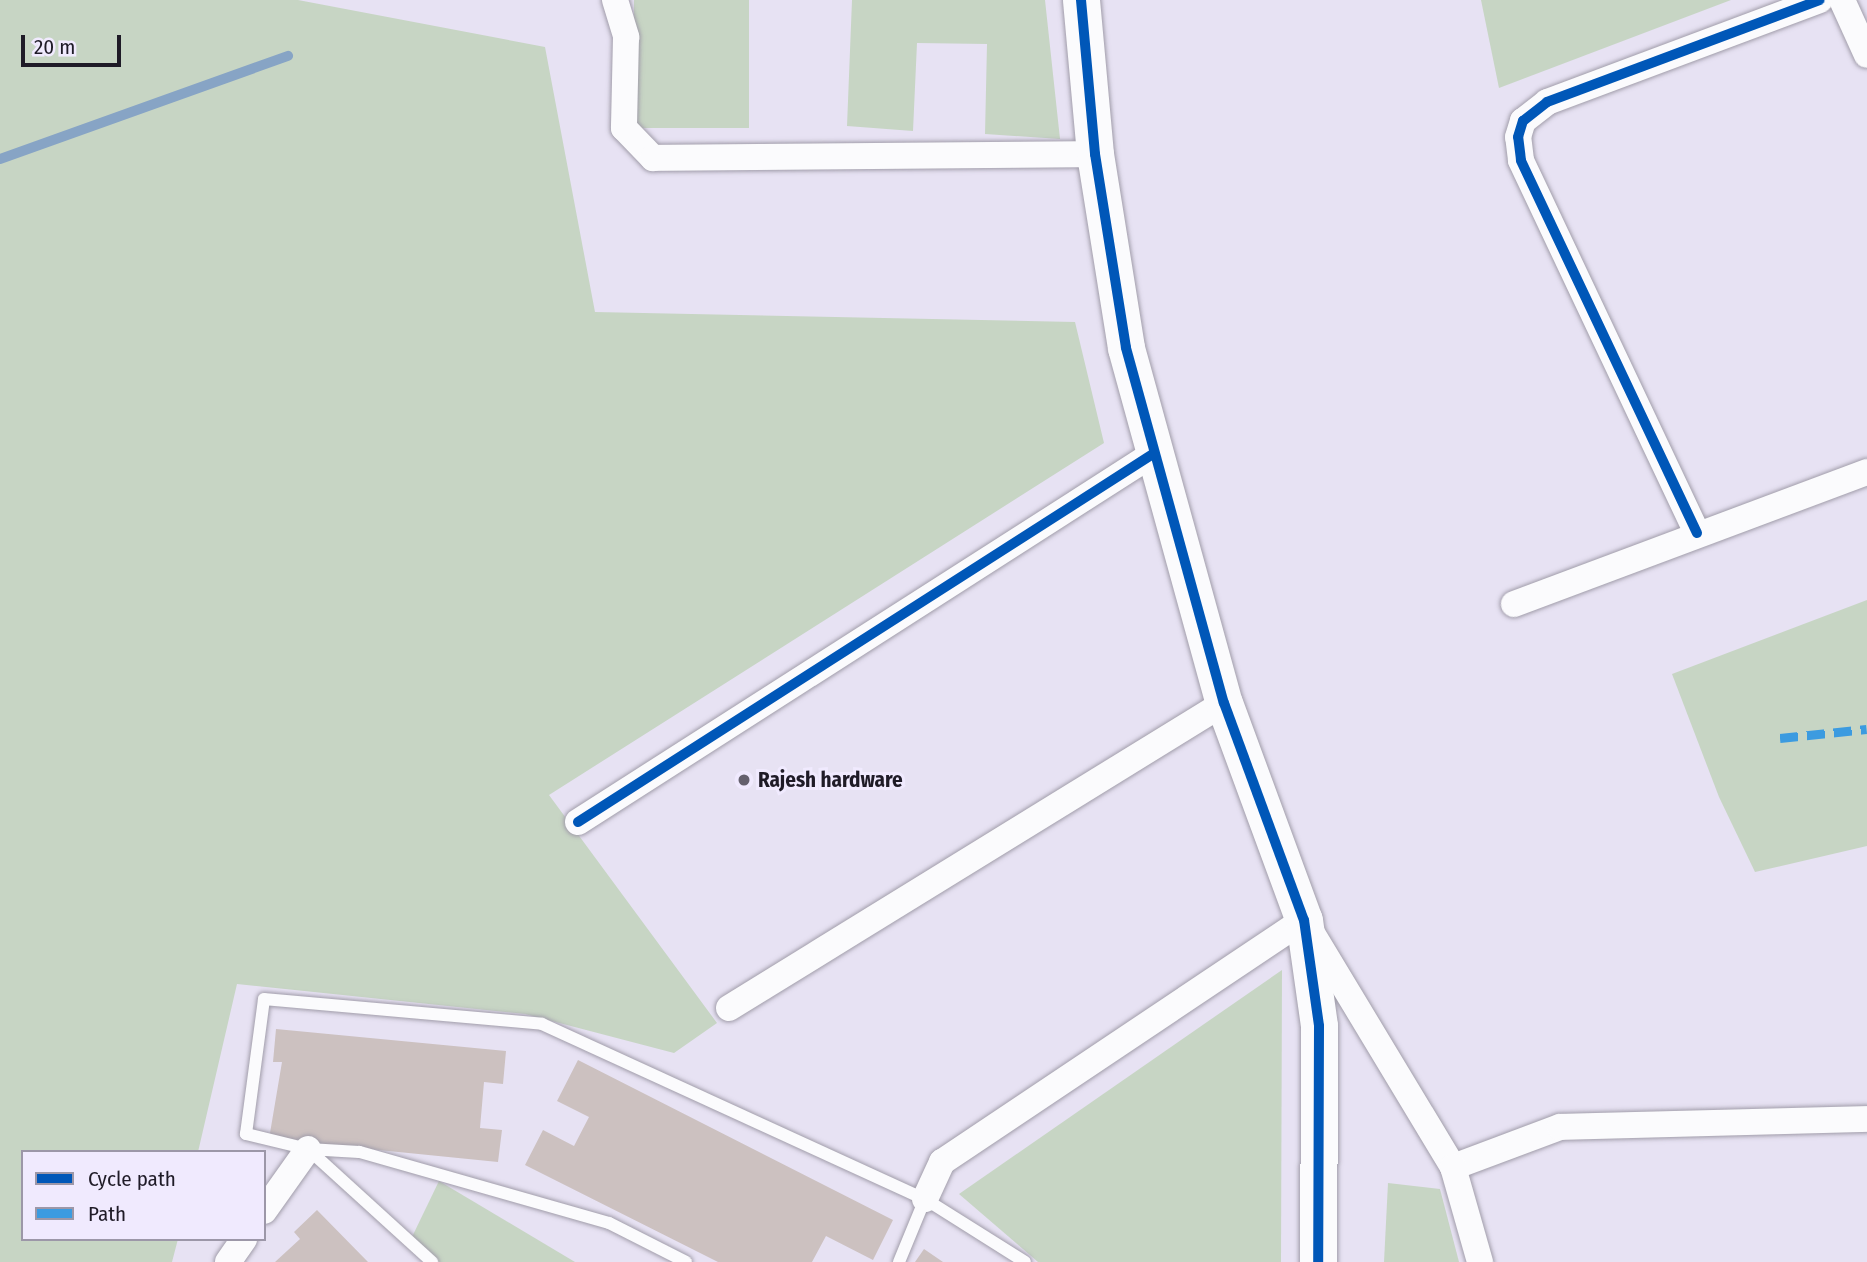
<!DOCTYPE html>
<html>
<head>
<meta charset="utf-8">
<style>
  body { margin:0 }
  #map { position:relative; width:1867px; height:1262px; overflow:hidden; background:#e7e2f3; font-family:"Fira Sans Condensed",sans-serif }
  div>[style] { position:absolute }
  .green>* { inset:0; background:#c7d5c4; transform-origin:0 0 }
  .stream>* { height:10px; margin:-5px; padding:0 5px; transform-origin:5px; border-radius:5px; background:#87a4c5 }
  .building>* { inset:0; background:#ccc1c0 }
  .roads { filter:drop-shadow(0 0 2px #a19daa) drop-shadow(0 0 2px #a19daa) }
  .lane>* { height:12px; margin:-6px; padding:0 6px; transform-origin:6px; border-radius:6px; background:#fbfbfd }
  .street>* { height:26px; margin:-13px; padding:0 13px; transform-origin:13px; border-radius:13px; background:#fbfbfd }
  .secondary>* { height:37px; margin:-18.5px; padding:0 18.5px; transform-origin:18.5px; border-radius:18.5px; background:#fbfbfd }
  .quiet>* { height:9px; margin-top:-4.5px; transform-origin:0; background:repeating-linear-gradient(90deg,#3c9be0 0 18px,transparent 0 27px) }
  .cycleway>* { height:10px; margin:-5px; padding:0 5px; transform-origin:5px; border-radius:5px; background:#0057b8 }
  .dots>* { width:19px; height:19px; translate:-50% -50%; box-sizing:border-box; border:4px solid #f0eafe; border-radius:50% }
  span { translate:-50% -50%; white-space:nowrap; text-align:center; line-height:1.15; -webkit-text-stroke:6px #f0eafe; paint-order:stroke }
  .poi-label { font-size:21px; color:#1f1b27; font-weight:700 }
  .left { translate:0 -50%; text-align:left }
  .legend { position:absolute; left:21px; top:1150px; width:245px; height:91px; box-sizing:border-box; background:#f0eafe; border:2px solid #9c97a8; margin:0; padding:9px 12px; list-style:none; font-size:21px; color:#1f1b27 }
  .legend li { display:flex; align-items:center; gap:14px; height:35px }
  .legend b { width:35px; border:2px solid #9c97a8 }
  .scale { position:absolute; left:21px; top:35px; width:100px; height:32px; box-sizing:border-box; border:4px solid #1f1b27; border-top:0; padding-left:9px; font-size:21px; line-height:24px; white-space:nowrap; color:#1f1b27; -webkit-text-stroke:5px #f0eafe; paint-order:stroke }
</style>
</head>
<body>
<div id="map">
  <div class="green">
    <i style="clip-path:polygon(0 0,298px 0,545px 47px,595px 312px,1075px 322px,1104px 443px,549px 795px,717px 1023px,674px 1053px,525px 1014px,237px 984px,198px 1152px,23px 1152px,23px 1239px,178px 1239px,172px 1262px,0 1262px)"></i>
    <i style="left:634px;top:0;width:115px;height:128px"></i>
    <i style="clip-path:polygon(852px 0,1045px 0,1060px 139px,985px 134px,987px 44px,917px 43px,913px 131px,847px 126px)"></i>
    <i style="clip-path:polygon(1481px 0,1731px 0,1499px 88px)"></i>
    <i style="clip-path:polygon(1867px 600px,1867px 846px,1755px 872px,1719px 797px,1672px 674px)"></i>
    <i style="clip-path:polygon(1282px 970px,1281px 1262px,1038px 1262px,959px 1194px)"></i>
    <i style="clip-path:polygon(439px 1181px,575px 1262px,436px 1262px,411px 1239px)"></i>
    <i style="clip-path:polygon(1388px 1183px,1440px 1189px,1459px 1262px,1384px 1262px)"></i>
  </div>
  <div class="stream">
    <i style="left:0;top:159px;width:306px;rotate:-19.7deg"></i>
  </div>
  <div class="building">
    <i style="clip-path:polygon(276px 1029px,506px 1051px,503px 1084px,484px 1082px,480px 1128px,502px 1130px,498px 1162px,269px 1139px,282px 1062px,273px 1062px)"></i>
    <i style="clip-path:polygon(578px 1060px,893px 1220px,873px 1260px,826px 1236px,812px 1262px,718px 1262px,525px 1165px,543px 1130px,574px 1146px,589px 1117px,557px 1101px)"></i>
    <i style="clip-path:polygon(317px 1210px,368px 1262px,275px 1262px,300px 1239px,294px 1232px)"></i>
    <i style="clip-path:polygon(924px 1249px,943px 1262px,915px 1262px)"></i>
  </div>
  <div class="roads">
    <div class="lane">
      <i style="left:308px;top:1149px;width:168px;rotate:42.3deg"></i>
      <i style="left:686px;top:1262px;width:86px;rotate:-153.1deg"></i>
      <i style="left:609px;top:1223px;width:260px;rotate:-164.1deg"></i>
      <i style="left:359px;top:1152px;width:51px;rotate:-176.6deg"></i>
      <i style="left:308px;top:1149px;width:64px;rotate:-166.4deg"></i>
      <i style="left:246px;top:1134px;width:136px;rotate:-82.4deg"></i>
      <i style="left:264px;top:999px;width:279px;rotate:5.1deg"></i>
      <i style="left:542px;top:1024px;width:421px;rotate:24.6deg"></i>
      <i style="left:925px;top:1199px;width:118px;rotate:32.2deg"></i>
      <i style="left:899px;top:1262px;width:68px;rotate:-67.6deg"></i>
    </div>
    <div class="street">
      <i style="left:615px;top:0;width:39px;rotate:73deg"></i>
      <i style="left:626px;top:37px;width:91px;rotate:91.3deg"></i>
      <i style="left:624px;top:128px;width:42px;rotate:46deg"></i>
      <i style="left:653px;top:158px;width:442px;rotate:-0.5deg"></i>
      <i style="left:1842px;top:0;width:60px;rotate:65.6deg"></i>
      <i style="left:1697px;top:533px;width:412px;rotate:-115.3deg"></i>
      <i style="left:1521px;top:160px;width:23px;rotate:-97deg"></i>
      <i style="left:1518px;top:137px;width:17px;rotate:-73deg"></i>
      <i style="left:1523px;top:121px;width:31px;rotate:-38deg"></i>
      <i style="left:1547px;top:102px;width:291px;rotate:-20.5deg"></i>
      <i style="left:1514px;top:604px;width:377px;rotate:-20.5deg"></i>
      <i style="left:578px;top:822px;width:683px;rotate:-32.62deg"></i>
      <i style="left:729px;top:1008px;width:581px;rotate:-31.64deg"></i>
      <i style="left:1453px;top:1167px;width:114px;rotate:-20.5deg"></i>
      <i style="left:1560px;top:1127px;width:307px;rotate:-1.5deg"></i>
      <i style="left:925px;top:1199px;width:41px;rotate:-65.3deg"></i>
      <i style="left:942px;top:1162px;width:435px;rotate:-33.8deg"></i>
      <i style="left:1304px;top:920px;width:288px;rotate:58.9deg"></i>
      <i style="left:1453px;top:1167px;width:99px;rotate:74.1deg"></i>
      <i style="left:264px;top:1211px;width:76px;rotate:-54.6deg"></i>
      <i style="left:228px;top:1262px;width:28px;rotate:-55deg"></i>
    </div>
    <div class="secondary">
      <i style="left:1081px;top:0;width:155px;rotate:84.8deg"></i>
      <i style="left:1095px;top:154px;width:196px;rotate:80.9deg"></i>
      <i style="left:1126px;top:348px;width:368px;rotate:74.6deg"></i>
      <i style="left:1224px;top:703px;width:231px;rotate:69.8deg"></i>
      <i style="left:1304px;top:920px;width:107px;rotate:81.9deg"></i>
      <i style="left:1319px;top:1026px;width:236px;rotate:90.2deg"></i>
    </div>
  </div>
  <div class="quiet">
    <i style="left:1780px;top:738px;width:87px;rotate:-5.9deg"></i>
  </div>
  <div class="cycleway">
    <i style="left:1081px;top:0;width:155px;rotate:84.8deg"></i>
    <i style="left:1095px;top:154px;width:196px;rotate:80.9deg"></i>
    <i style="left:1126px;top:348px;width:368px;rotate:74.6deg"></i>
    <i style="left:1224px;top:703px;width:231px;rotate:69.8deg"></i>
    <i style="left:1304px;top:920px;width:107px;rotate:81.9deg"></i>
    <i style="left:1319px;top:1026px;width:236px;rotate:90.2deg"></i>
    <i style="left:1697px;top:533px;width:412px;rotate:-115.3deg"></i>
    <i style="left:1521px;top:160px;width:23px;rotate:-97deg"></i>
    <i style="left:1518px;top:137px;width:17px;rotate:-73deg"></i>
    <i style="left:1523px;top:121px;width:31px;rotate:-38deg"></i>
    <i style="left:1547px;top:102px;width:291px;rotate:-20.5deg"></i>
    <i style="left:578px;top:822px;width:683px;rotate:-32.62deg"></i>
  </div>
  <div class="dots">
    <i style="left:744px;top:780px;background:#65616e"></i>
  </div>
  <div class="poi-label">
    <span class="left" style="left:758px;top:780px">Rajesh hardware</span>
  </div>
  <ul class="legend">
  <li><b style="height:9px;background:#0057b8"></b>Cycle path</li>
  <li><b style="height:9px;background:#3c9be0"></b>Path</li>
  </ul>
  <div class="scale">20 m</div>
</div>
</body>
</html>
